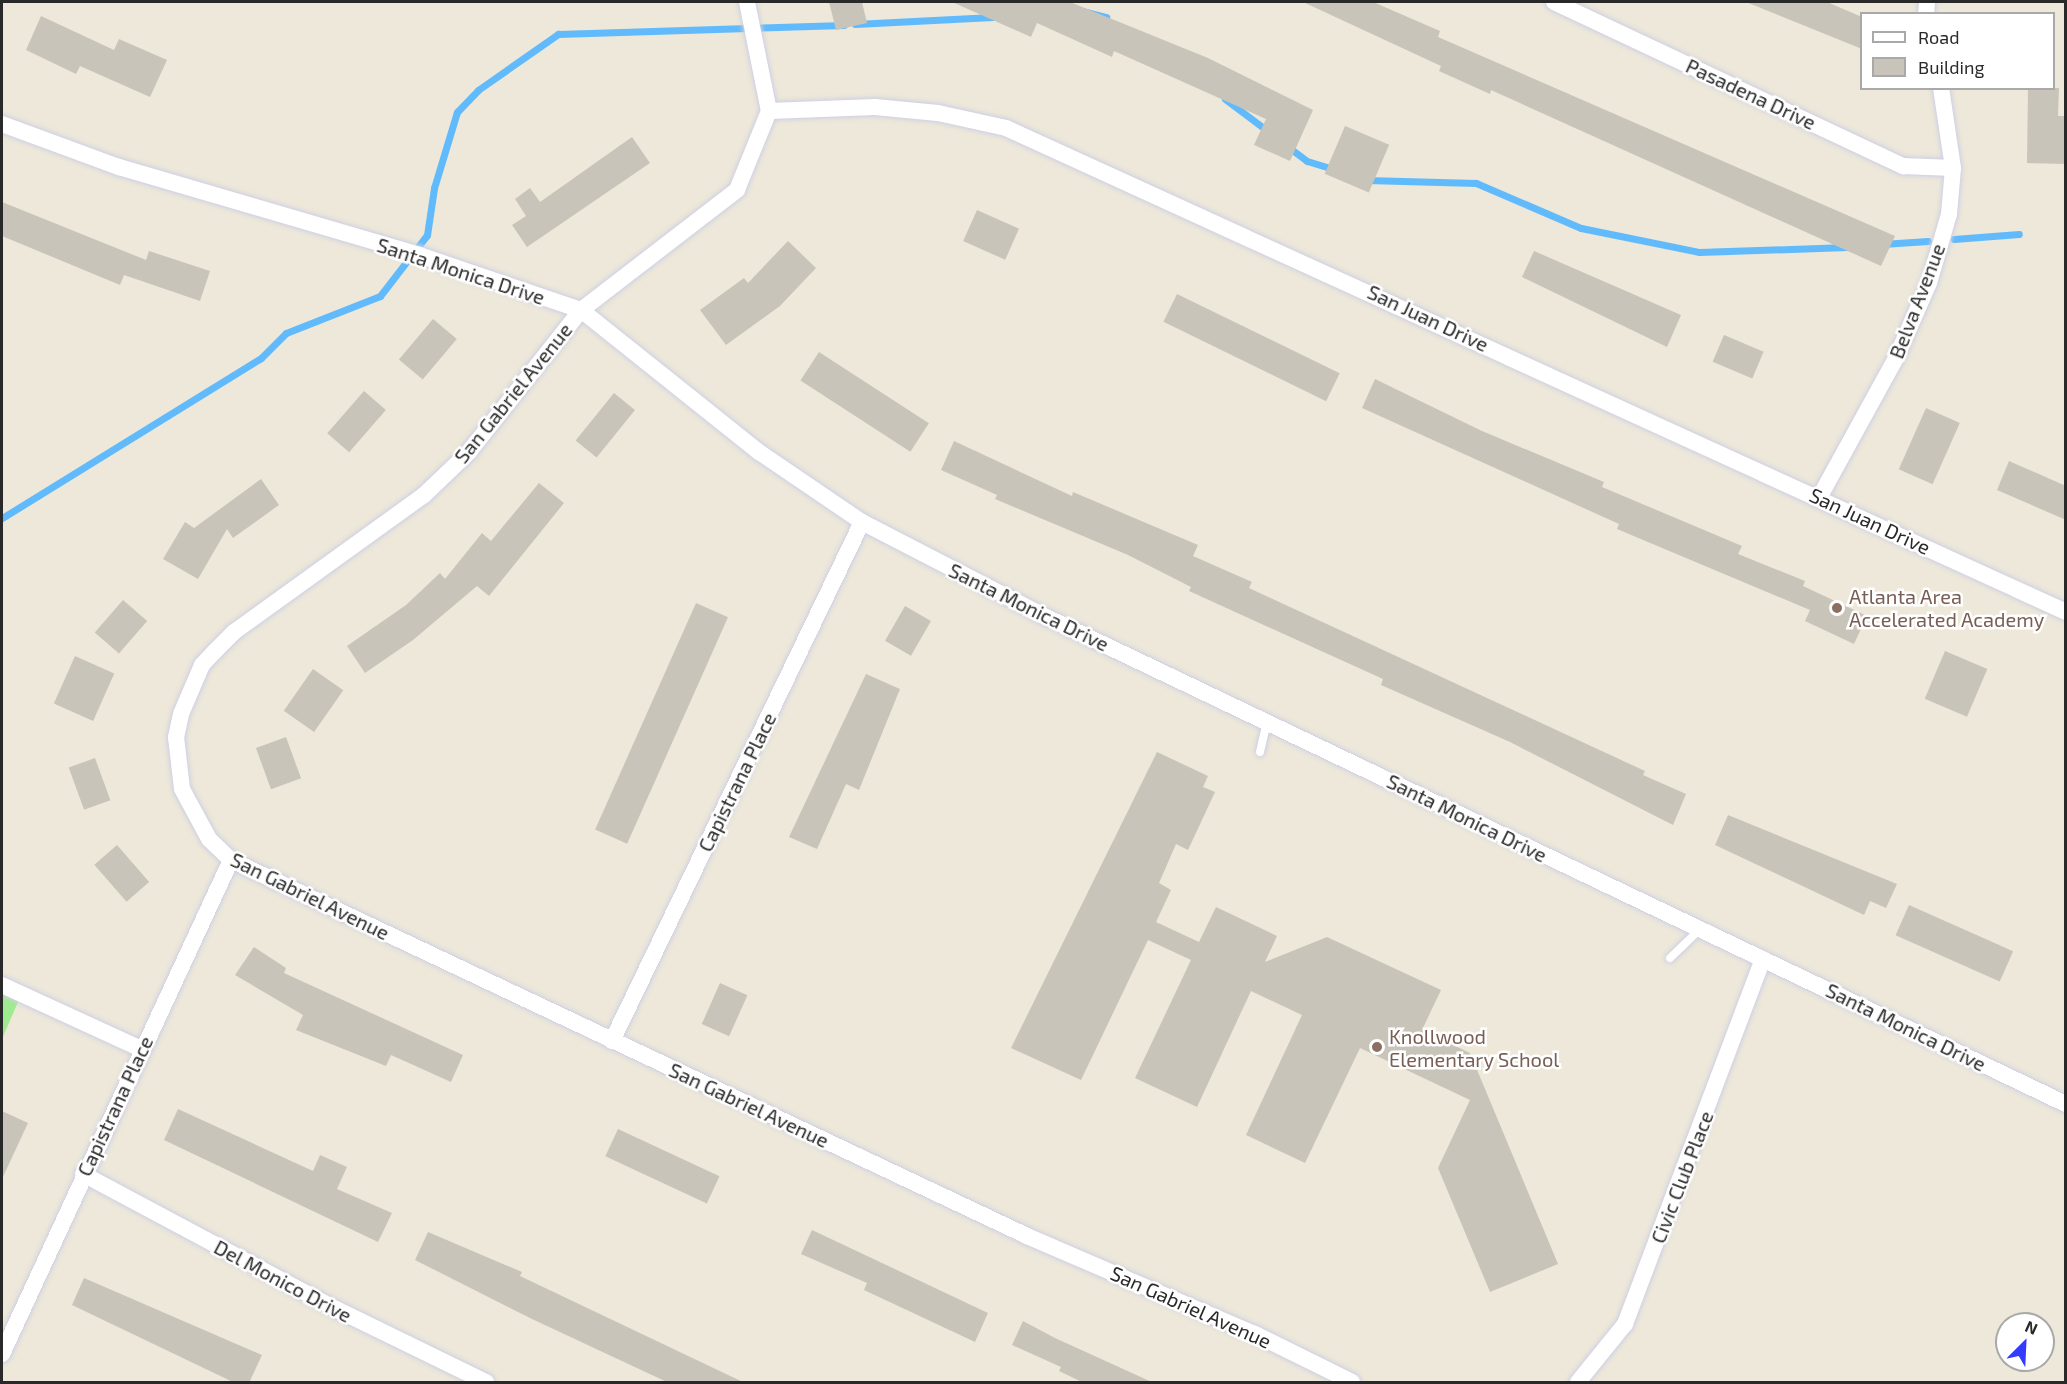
<!DOCTYPE html>
<html>
<head>
<meta charset="utf-8">
<style>
  body { margin:0 }
  #map { position:relative; width:2067px; height:1384px; overflow:hidden; background:#ede8d9; font-family:"Exo 2",sans-serif }
  div>[style] { position:absolute }
  .green>* { inset:0; background:#a0ea90 }
  .stream>* { height:7px; margin:-3.5px; padding:0 3.5px; transform-origin:3.5px; border-radius:3.5px; background:#61bafb }
  .building>* { inset:0; background:#c8c4b9; transform-origin:0 0 }
  .roads { filter:drop-shadow(0 0 2px #cecfe4) drop-shadow(0 0 2px #cecfe4) }
  .lane>* { height:8px; margin:-4px; padding:0 4px; transform-origin:4px; border-radius:4px; background:#fff }
  .street>* { height:16px; margin:-8px; padding:0 8px; transform-origin:8px; border-radius:8px; background:#fff }
  .dots>* { width:16px; height:16px; translate:-50% -50%; box-sizing:border-box; border:3px solid #fff; border-radius:50% }
  span { translate:-50% -50%; white-space:nowrap; text-align:center; line-height:1.15; -webkit-text-stroke:5px #fff; paint-order:stroke }
  .street-label { font-size:20px; color:#292929 }
  .education-label { font-size:20px; color:#785e54 }
  .left { translate:0 -50%; text-align:left }
  .frame { position:absolute; inset:0; border:3px solid #292929; pointer-events:none }
  .legend { position:absolute; left:1860px; top:12px; width:195px; height:78px; box-sizing:border-box; background:#fff; border:2px solid #a9a9a9; margin:0; padding:8px 10px; list-style:none; font-size:18px; color:#292929 }
  .legend li { display:flex; align-items:center; gap:12px; height:30px }
  .legend b { width:30px; border:2px solid #a9a9a9 }
  .north { position:absolute; left:1995px; top:1312px; width:60px; height:60px; box-sizing:border-box; background:#fff; border:2px solid #a9a9a9; border-radius:50%; rotate:24deg; font-size:16px; font-weight:700; line-height:24px; text-align:center; color:#292929 }
  .north::after { content:''; display:block; margin:auto; width:21px; height:27px; background:#343aff; clip-path:polygon(50% 0,100% 100%,50% 72%,0 100%) }
</style>
</head>
<body>
<div id="map">
  <div class="green">
    <i style="clip-path:polygon(2px 986px,21px 995px,2px 1039px)"></i>
  </div>
  <div class="stream">
    <i style="left:1082px;top:11px;width:25px;rotate:14deg"></i>
    <i style="left:855px;top:24px;width:138px;rotate:-2.9deg"></i>
    <i style="left:1225px;top:99px;width:55px;rotate:36.9deg"></i>
    <i style="left:1287px;top:146px;width:25px;rotate:37deg"></i>
    <i style="left:1307px;top:161px;width:30px;rotate:17deg"></i>
    <i style="left:1366px;top:180px;width:110px;rotate:1.6deg"></i>
    <i style="left:1476px;top:183px;width:114px;rotate:23.2deg"></i>
    <i style="left:1581px;top:228px;width:120px;rotate:11.5deg"></i>
    <i style="left:1699px;top:252px;width:148px;rotate:-1.9deg"></i>
    <i style="left:1954px;top:239px;width:65px;rotate:-4.4deg"></i>
    <i style="left:1882px;top:244px;width:46px;rotate:-3.7deg"></i>
    <i style="left:2px;top:518px;width:304px;rotate:-31.7deg"></i>
    <i style="left:261px;top:358px;width:35px;rotate:-45deg"></i>
    <i style="left:286px;top:333px;width:101px;rotate:-21.5deg"></i>
    <i style="left:380px;top:296px;width:77px;rotate:-52.4deg"></i>
    <i style="left:427px;top:235px;width:48px;rotate:-81.5deg"></i>
    <i style="left:434px;top:188px;width:79px;rotate:-73.2deg"></i>
    <i style="left:457px;top:112px;width:30px;rotate:-46deg"></i>
    <i style="left:478px;top:90px;width:98px;rotate:-35deg"></i>
    <i style="left:558px;top:34px;width:286px;rotate:-1.8deg"></i>
  </div>
  <div class="building">
    <i style="clip-path:polygon(829px 2px,862px 2px,867px 23px,836px 30px)"></i>
    <i style="clip-path:polygon(952px 2px,1070px 2px,1208px 58px,1313px 110px,1290px 161px,1254px 145px,1266px 119px,1114px 51px,1112px 57px,1037px 23px,1031px 37px)"></i>
    <i style="clip-path:polygon(1303px 2px,1373px 2px,1440px 31px,1438px 37px,1895px 236px,1881px 266px,1491px 90px,1490px 94px,1439px 71px,1441px 66px)"></i>
    <i style="clip-path:polygon(1746px 2px,1827px 2px,1862px 17px,1862px 49px)"></i>
    <i style="clip-path:polygon(41px 16px,114px 50px,119px 39px,167px 60px,150px 97px,80px 66px,76px 74px,26px 50px)"></i>
    <i style="clip-path:polygon(2028px 88px,2059px 88px,2058px 116px,2066px 116px,2066px 164px,2027px 163px)"></i>
    <i style="left:1345px;top:126px;width:48px;height:52px;rotate:23deg"></i>
    <i style="clip-path:polygon(632px 137px,650px 163px,527px 247px,512px 225px,526px 216px,515px 199px,530px 188px,540px 202px)"></i>
    <i style="clip-path:polygon(2px 202px,146px 260px,149px 251px,210px 271px,200px 301px,124px 275px,120px 285px,2px 236px)"></i>
    <i style="left:977px;top:210px;width:46px;height:34px;rotate:24deg"></i>
    <i style="clip-path:polygon(788px 241px,816px 268px,780px 306px,726px 345px,700px 310px,744px 278px,748px 283px)"></i>
    <i style="clip-path:polygon(1534px 251px,1681px 315px,1667px 347px,1522px 277px)"></i>
    <i style="left:1177px;top:294px;width:181px;height:31px;rotate:26deg"></i>
    <i style="left:433px;top:319px;width:31px;height:53px;rotate:40deg"></i>
    <i style="left:1724px;top:335px;width:43px;height:29px;rotate:23deg"></i>
    <i style="left:819px;top:352px;width:131px;height:34px;rotate:33deg"></i>
    <i style="clip-path:polygon(1375px 379px,1482px 431px,1604px 482px,1602px 487px,1742px 546px,1738px 554px,1805px 581px,1803px 586px,1867px 616px,1854px 644px,1805px 621px,1810px 610px,1617px 529px,1619px 524px,1362px 408px)"></i>
    <i style="left:364px;top:391px;width:29px;height:56px;rotate:41deg"></i>
    <i style="left:614px;top:393px;width:27px;height:61px;rotate:39deg"></i>
    <i style="left:1926px;top:408px;width:37px;height:67px;rotate:24deg"></i>
    <i style="clip-path:polygon(954px 441px,1072px 496px,1073px 492px,1198px 545px,1193px 556px,1252px 582px,1249px 588px,1645px 771px,1643px 775px,1686px 794px,1673px 825px,1510px 742px,1381px 685px,1383px 679px,1189px 591px,1191px 587px,1128px 555px,995px 499px,997px 495px,941px 470px)"></i>
    <i style="clip-path:polygon(2009px 461px,2066px 486px,2066px 520px,1997px 490px)"></i>
    <i style="clip-path:polygon(261px 479px,279px 505px,233px 538px,227px 529px,198px 579px,163px 559px,185px 522px,194px 528px)"></i>
    <i style="clip-path:polygon(539px 483px,564px 503px,489px 596px,477px 586px,413px 640px,365px 673px,347px 646px,406px 605px,440px 573px,445px 579px,482px 533px,491px 541px)"></i>
    <i style="left:123px;top:600px;width:32px;height:43px;rotate:41deg"></i>
    <i style="left:696px;top:603px;width:35px;height:248px;rotate:24deg"></i>
    <i style="left:905px;top:606px;width:30px;height:40px;rotate:30deg"></i>
    <i style="left:1945px;top:651px;width:46px;height:52px;rotate:23deg"></i>
    <i style="left:75px;top:656px;width:43px;height:52px;rotate:24deg"></i>
    <i style="left:313px;top:669px;width:37px;height:51px;rotate:35deg"></i>
    <i style="clip-path:polygon(866px 674px,900px 689px,859px 790px,846px 784px,817px 849px,789px 837px)"></i>
    <i style="left:286px;top:737px;width:44px;height:32px;rotate:70deg"></i>
    <i style="clip-path:polygon(1157px 752px,1208px 776px,1203px 787px,1215px 792px,1188px 850px,1176px 844px,1159px 883px,1171px 890px,1156px 922px,1199px 942px,1216px 907px,1277px 936px,1265px 962px,1327px 937px,1441px 990px,1422px 1030px,1470px 1053px,1558px 1264px,1490px 1292px,1438px 1168px,1470px 1100px,1360px 1048px,1305px 1163px,1246px 1135px,1302px 1015px,1251px 991px,1197px 1107px,1135px 1078px,1191px 960px,1148px 940px,1081px 1080px,1011px 1048px)"></i>
    <i style="left:95px;top:758px;width:45px;height:28px;rotate:70deg"></i>
    <i style="clip-path:polygon(1728px 815px,1897px 884px,1886px 908px,1870px 901px,1864px 915px,1715px 845px)"></i>
    <i style="left:117px;top:845px;width:49px;height:30px;rotate:49deg"></i>
    <i style="left:1909px;top:905px;width:114px;height:33px;rotate:24deg"></i>
    <i style="clip-path:polygon(254px 947px,286px 968px,284px 973px,463px 1055px,451px 1082px,391px 1055px,386px 1066px,296px 1030px,303px 1015px,235px 975px)"></i>
    <i style="left:720px;top:983px;width:30px;height:45px;rotate:24deg"></i>
    <i style="clip-path:polygon(178px 1109px,313px 1171px,320px 1155px,347px 1167px,337px 1189px,392px 1213px,378px 1242px,164px 1140px)"></i>
    <i style="clip-path:polygon(2px 1111px,28px 1123px,2px 1179px)"></i>
    <i style="left:618px;top:1129px;width:112px;height:30px;rotate:25deg"></i>
    <i style="clip-path:polygon(812px 1230px,988px 1313px,975px 1342px,864px 1290px,867px 1283px,801px 1254px)"></i>
    <i style="clip-path:polygon(428px 1232px,522px 1272px,520px 1276px,745px 1383px,669px 1383px,532px 1319px,415px 1260px)"></i>
    <i style="clip-path:polygon(84px 1278px,262px 1355px,249px 1383px,235px 1383px,72px 1305px)"></i>
    <i style="clip-path:polygon(1023px 1321px,1055px 1338px,1154px 1383px,1084px 1383px,1059px 1371px,1061px 1367px,1012px 1345px)"></i>
  </div>
  <div class="roads">
    <div class="lane">
      <i style="left:1260px;top:752px;width:31px;rotate:-77deg"></i>
      <i style="left:1670px;top:958px;width:42px;rotate:-44deg"></i>
    </div>
    <div class="street">
      <i style="left:747px;top:2px;width:111px;rotate:78.6deg"></i>
      <i style="left:769px;top:111px;width:85px;rotate:112.1deg"></i>
      <i style="left:737px;top:190px;width:197px;rotate:142.4deg"></i>
      <i style="left:581px;top:310px;width:181px;rotate:128.3deg"></i>
      <i style="left:469px;top:452px;width:62px;rotate:136.3deg"></i>
      <i style="left:424px;top:495px;width:234px;rotate:144.2deg"></i>
      <i style="left:234px;top:632px;width:27px;rotate:135deg"></i>
      <i style="left:215px;top:651px;width:19px;rotate:133deg"></i>
      <i style="left:202px;top:665px;width:53px;rotate:113.2deg"></i>
      <i style="left:181px;top:714px;width:24px;rotate:102deg"></i>
      <i style="left:176px;top:737px;width:52px;rotate:83.4deg"></i>
      <i style="left:182px;top:789px;width:57px;rotate:61.6deg"></i>
      <i style="left:209px;top:839px;width:30px;rotate:44deg"></i>
      <i style="left:231px;top:860px;width:880px;rotate:25.28deg"></i>
      <i style="left:1027px;top:1236px;width:248px;rotate:23.3deg"></i>
      <i style="left:1255px;top:1334px;width:108px;rotate:26.3deg"></i>
      <i style="left:1554px;top:2px;width:386px;rotate:25.2deg"></i>
      <i style="left:1903px;top:166px;width:50px;rotate:2.3deg"></i>
      <i style="left:1926px;top:14px;width:12px;rotate:-85deg"></i>
      <i style="left:769px;top:111px;width:106px;rotate:-2.2deg"></i>
      <i style="left:875px;top:107px;width:63px;rotate:5.4deg"></i>
      <i style="left:938px;top:113px;width:70px;rotate:12.4deg"></i>
      <i style="left:1006px;top:128px;width:1165px;rotate:24.54deg"></i>
      <i style="left:2px;top:124px;width:125px;rotate:20.2deg"></i>
      <i style="left:119px;top:167px;width:313px;rotate:16.3deg"></i>
      <i style="left:419px;top:255px;width:171px;rotate:18.8deg"></i>
      <i style="left:581px;top:310px;width:228px;rotate:38.6deg"></i>
      <i style="left:759px;top:452px;width:125px;rotate:34.2deg"></i>
      <i style="left:862px;top:522px;width:203px;rotate:27.3deg"></i>
      <i style="left:1042px;top:615px;width:1135px;rotate:25.53deg"></i>
      <i style="left:1819px;top:498px;width:160px;rotate:-61.2deg"></i>
      <i style="left:1896px;top:358px;width:82px;rotate:-66.3deg"></i>
      <i style="left:1929px;top:283px;width:72px;rotate:-73.8deg"></i>
      <i style="left:1949px;top:214px;width:46px;rotate:-85deg"></i>
      <i style="left:1953px;top:168px;width:81px;rotate:-98.5deg"></i>
      <i style="left:2px;top:985px;width:153px;rotate:24.7deg"></i>
      <i style="left:612px;top:1041px;width:576px;rotate:-64.28deg"></i>
      <i style="left:83px;top:1174px;width:287px;rotate:28.1deg"></i>
      <i style="left:336px;top:1309px;width:167px;rotate:26deg"></i>
      <i style="left:2px;top:1354px;width:544px;rotate:-65.13deg"></i>
      <i style="left:1578px;top:1382px;width:75px;rotate:-51deg"></i>
      <i style="left:1625px;top:1324px;width:390px;rotate:-69.3deg"></i>
    </div>
  </div>
  <div class="dots">
    <i style="left:1837px;top:608px;background:#8d6e63"></i>
    <i style="left:1377px;top:1047px;background:#8d6e63"></i>
  </div>
  <div class="street-label">
    <span style="left:1751px;top:94px;rotate:25deg">Pasadena Drive</span>
    <span style="left:461px;top:271px;rotate:18deg">Santa Monica Drive</span>
    <span style="left:1917px;top:301px;rotate:-69deg">Belva Avenue</span>
    <span style="left:1428px;top:318px;rotate:25deg">San Juan Drive</span>
    <span style="left:513px;top:393px;rotate:-51deg">San Gabriel Avenue</span>
    <span style="left:1870px;top:521px;rotate:25deg">San Juan Drive</span>
    <span style="left:1029px;top:607px;rotate:26deg">Santa Monica Drive</span>
    <span style="left:737px;top:782px;rotate:-64deg">Capistrana Place</span>
    <span style="left:1467px;top:818px;rotate:26deg">Santa Monica Drive</span>
    <span style="left:310px;top:896px;rotate:26deg">San Gabriel Avenue</span>
    <span style="left:1906px;top:1027px;rotate:26deg">Santa Monica Drive</span>
    <span style="left:749px;top:1105px;rotate:25deg">San Gabriel Avenue</span>
    <span style="left:115px;top:1106px;rotate:-65deg">Capistrana Place</span>
    <span style="left:1682px;top:1177px;rotate:-69deg">Civic Club Place</span>
    <span style="left:283px;top:1281px;rotate:28deg">Del Monico Drive</span>
    <span style="left:1191px;top:1307px;rotate:24deg">San Gabriel Avenue</span>
  </div>
  <div class="education-label">
    <span class="left" style="left:1849px;top:608px">Atlanta Area<br>Accelerated Academy</span>
    <span class="left" style="left:1389px;top:1048px">Knollwood<br>Elementary School</span>
  </div>
  <div class="frame"></div>
  <ul class="legend">
  <li><b style="height:8px;background:#fff"></b>Road</li>
  <li><b style="height:16px;background:#c8c4b9"></b>Building</li>
  </ul>
  <div class="north">N</div>
</div>
</body>
</html>
